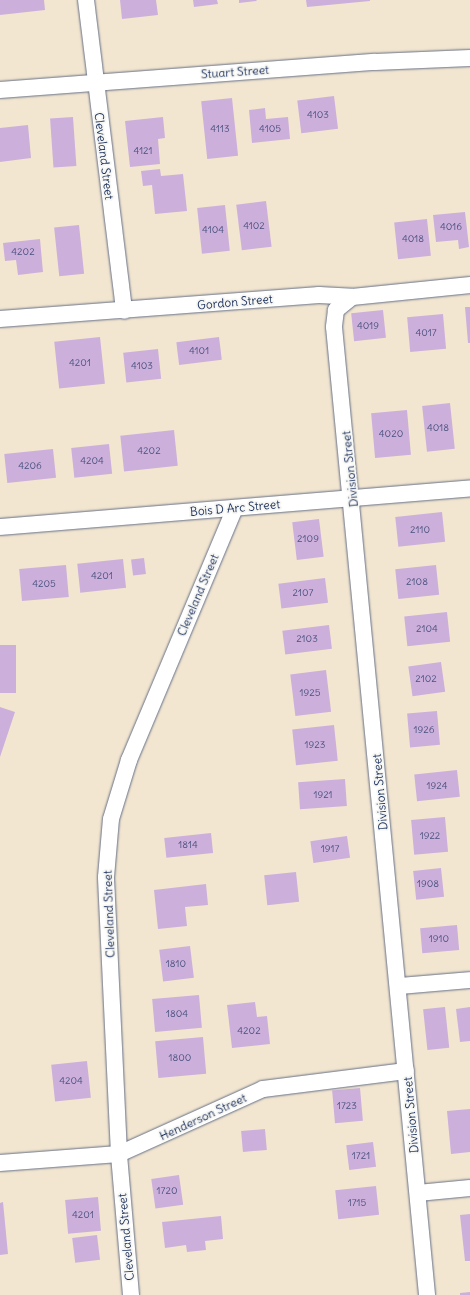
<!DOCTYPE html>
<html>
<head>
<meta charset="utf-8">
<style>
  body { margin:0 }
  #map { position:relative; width:470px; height:1295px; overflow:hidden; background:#f2e6d0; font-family:Delius,sans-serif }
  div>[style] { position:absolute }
  .building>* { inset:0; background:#ccb0db; transform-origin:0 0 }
  .roads { filter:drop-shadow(0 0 1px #666f86) drop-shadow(0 0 1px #666f86) }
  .street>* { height:16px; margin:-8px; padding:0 8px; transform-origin:8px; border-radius:8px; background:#fff }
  span { translate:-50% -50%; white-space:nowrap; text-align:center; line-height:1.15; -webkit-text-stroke:3.5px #f6f6f2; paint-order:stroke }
  .number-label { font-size:10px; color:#474f7d }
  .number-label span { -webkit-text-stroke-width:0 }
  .street-label { font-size:12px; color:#1b2f5e }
</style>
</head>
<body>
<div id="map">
  <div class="building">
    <i style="clip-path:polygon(0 0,44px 0,45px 10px,0 15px)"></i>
    <i style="clip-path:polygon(120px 0,156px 0,158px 15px,122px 19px)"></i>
    <i style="clip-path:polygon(193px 0,217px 0,218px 4px,194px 7px)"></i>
    <i style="clip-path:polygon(239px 0,256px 0,257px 1px,239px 3px)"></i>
    <i style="clip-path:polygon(306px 0,370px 0,370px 1px,307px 7px)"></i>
    <i style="left:334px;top:96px;width:33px;height:37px;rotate:83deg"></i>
    <i style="left:232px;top:98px;width:58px;height:31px;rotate:84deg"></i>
    <i style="clip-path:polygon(265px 108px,266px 119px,288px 117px,290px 139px,252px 143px,249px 110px)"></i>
    <i style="left:73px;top:117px;width:49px;height:23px;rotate:86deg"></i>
    <i style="clip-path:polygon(163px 117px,165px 138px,158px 139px,160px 164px,130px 167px,125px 121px)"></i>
    <i style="clip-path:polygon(28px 125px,31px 158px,0 162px,0 128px)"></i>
    <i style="clip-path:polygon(160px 169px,161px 176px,183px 174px,187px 211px,155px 214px,152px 185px,143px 186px,141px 171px)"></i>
    <i style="left:266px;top:201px;width:46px;height:30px;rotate:83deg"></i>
    <i style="left:225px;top:205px;width:46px;height:28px;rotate:84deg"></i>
    <i style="clip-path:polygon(465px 212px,469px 247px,459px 249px,458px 240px,436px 242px,433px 215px)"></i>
    <i style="left:427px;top:219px;width:37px;height:33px;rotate:84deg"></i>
    <i style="left:79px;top:225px;width:49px;height:25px;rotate:84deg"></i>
    <i style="clip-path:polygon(40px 239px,43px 272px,18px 275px,16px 260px,5px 261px,3px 243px)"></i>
    <i style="clip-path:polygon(465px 307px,470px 307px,470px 343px,468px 343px)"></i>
    <i style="left:383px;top:310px;width:28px;height:32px;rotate:84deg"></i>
    <i style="left:443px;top:314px;width:35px;height:36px;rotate:85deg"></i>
    <i style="left:100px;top:337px;width:47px;height:46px;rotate:84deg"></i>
    <i style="left:219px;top:337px;width:23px;height:43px;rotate:83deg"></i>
    <i style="left:158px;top:349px;width:30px;height:35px;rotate:84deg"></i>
    <i style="left:450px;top:403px;width:46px;height:28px;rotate:84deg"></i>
    <i style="left:407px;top:410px;width:45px;height:36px;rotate:85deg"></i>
    <i style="left:174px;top:430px;width:36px;height:54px;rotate:84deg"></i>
    <i style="left:109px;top:444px;width:30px;height:38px;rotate:84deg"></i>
    <i style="left:53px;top:449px;width:29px;height:49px;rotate:84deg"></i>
    <i style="left:442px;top:512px;width:30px;height:47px;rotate:84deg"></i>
    <i style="left:319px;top:519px;width:38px;height:27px;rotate:83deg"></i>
    <i style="left:144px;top:558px;width:16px;height:13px;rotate:83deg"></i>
    <i style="left:123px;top:559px;width:29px;height:46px;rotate:84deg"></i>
    <i style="left:66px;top:565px;width:32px;height:47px;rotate:85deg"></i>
    <i style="left:436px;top:565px;width:30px;height:41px;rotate:84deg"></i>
    <i style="left:325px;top:578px;width:25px;height:47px;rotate:83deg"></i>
    <i style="left:447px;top:612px;width:30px;height:43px;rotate:84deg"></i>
    <i style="left:329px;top:625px;width:24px;height:47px;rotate:83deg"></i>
    <i style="left:0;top:645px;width:16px;height:48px"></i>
    <i style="left:441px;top:662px;width:30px;height:33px;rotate:82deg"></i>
    <i style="left:326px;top:670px;width:42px;height:36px;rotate:83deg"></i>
    <i style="clip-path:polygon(0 707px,15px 712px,0 757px)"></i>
    <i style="left:437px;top:711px;width:34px;height:30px;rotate:85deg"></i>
    <i style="left:334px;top:725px;width:36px;height:42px;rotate:84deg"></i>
    <i style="left:457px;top:770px;width:27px;height:43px;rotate:84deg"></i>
    <i style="left:345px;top:779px;width:27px;height:47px;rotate:86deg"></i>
    <i style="left:445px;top:817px;width:35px;height:34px;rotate:85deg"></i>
    <i style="left:211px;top:833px;width:20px;height:47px;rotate:84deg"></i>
    <i style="left:347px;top:836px;width:22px;height:37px;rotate:82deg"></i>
    <i style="left:441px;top:868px;width:29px;height:28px;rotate:84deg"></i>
    <i style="left:296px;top:872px;width:30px;height:32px;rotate:84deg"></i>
    <i style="clip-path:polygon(206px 884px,208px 905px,185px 907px,187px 926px,158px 929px,154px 890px)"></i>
    <i style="left:457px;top:925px;width:25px;height:37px;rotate:85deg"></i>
    <i style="left:190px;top:946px;width:32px;height:31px;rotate:83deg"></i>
    <i style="left:199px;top:995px;width:33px;height:47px;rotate:85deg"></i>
    <i style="clip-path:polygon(255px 1002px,257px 1017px,267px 1016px,270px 1044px,232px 1048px,227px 1005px)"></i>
    <i style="left:445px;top:1007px;width:41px;height:22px;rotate:84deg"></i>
    <i style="clip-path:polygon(470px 1007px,470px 1041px,460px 1042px,456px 1009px)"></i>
    <i style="left:203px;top:1037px;width:37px;height:48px;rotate:85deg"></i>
    <i style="left:87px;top:1061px;width:37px;height:36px;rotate:84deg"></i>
    <i style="left:360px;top:1088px;width:33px;height:28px;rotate:85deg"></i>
    <i style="clip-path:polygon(470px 1109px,470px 1152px,451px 1154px,447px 1111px)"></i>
    <i style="left:265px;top:1129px;width:21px;height:24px;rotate:85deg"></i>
    <i style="left:373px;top:1142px;width:25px;height:27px;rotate:83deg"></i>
    <i style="left:179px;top:1175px;width:30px;height:28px;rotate:82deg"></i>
    <i style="left:376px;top:1186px;width:29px;height:41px;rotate:84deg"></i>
    <i style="left:98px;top:1197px;width:34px;height:33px;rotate:85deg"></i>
    <i style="clip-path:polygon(3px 1202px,8px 1254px,0 1255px,0 1203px)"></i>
    <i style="clip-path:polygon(470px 1214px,470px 1261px,465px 1261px,460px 1215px)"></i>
    <i style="clip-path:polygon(221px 1216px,223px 1239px,205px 1241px,206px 1250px,187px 1252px,186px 1245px,165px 1248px,162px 1222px)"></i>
    <i style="left:97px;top:1235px;width:25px;height:25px;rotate:83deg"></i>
    <i style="clip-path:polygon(470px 1292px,470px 1295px,460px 1295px,460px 1293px)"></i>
  </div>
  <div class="roads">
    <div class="street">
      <i style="left:86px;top:0;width:313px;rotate:83deg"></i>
      <i style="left:0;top:90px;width:376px;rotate:-4.3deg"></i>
      <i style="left:375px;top:62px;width:95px;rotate:-2.4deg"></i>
      <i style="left:352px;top:297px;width:21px;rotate:141deg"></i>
      <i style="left:336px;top:310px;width:17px;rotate:97deg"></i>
      <i style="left:334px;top:327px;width:972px;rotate:84.51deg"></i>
      <i style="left:0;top:319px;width:320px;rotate:-4.3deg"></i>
      <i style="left:319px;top:295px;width:33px;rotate:3deg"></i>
      <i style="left:352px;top:297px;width:119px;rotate:-5.8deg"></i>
      <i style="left:0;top:527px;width:472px;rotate:-4.7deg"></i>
      <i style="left:399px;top:986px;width:71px;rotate:-4.8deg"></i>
      <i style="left:0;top:1163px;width:119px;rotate:-4.3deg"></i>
      <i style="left:119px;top:1154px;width:158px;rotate:-24.3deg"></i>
      <i style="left:263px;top:1089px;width:144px;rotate:-7.2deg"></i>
      <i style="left:418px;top:1193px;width:52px;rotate:-5.5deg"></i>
      <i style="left:131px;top:1295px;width:142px;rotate:-94.9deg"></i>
      <i style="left:119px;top:1154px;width:277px;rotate:-92.7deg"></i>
      <i style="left:106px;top:877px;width:58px;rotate:-85.1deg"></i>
      <i style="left:111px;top:819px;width:62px;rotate:-73deg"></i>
      <i style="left:129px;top:760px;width:273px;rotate:-67.2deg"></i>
    </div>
  </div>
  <div class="number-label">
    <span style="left:318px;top:115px">4103</span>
    <span style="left:220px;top:129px">4113</span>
    <span style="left:270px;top:129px">4105</span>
    <span style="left:143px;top:151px">4121</span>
    <span style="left:254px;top:226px">4102</span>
    <span style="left:451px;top:227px">4016</span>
    <span style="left:213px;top:230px">4104</span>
    <span style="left:413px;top:239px">4018</span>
    <span style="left:23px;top:252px">4202</span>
    <span style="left:368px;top:326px">4019</span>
    <span style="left:426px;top:333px">4017</span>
    <span style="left:199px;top:351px">4101</span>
    <span style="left:80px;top:363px">4201</span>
    <span style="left:142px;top:366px">4103</span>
    <span style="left:438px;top:428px">4018</span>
    <span style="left:391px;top:434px">4020</span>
    <span style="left:149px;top:451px">4202</span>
    <span style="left:92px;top:461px">4204</span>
    <span style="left:30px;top:466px">4206</span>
    <span style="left:420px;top:530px">2110</span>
    <span style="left:308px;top:539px">2109</span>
    <span style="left:102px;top:576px">4201</span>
    <span style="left:417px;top:582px">2108</span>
    <span style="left:44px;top:584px">4205</span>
    <span style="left:303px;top:593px">2107</span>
    <span style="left:427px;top:629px">2104</span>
    <span style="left:307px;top:639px">2103</span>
    <span style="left:426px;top:679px">2102</span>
    <span style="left:310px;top:693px">1925</span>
    <span style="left:424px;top:730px">1926</span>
    <span style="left:315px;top:745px">1923</span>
    <span style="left:437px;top:786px">1924</span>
    <span style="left:323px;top:795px">1921</span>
    <span style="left:430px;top:836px">1922</span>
    <span style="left:188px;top:845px">1814</span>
    <span style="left:330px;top:849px">1917</span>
    <span style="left:428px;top:884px">1908</span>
    <span style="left:439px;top:939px">1910</span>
    <span style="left:176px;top:964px">1810</span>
    <span style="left:177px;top:1014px">1804</span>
    <span style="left:249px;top:1031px">4202</span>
    <span style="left:180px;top:1058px">1800</span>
    <span style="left:71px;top:1081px">4204</span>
    <span style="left:347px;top:1106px">1723</span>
    <span style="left:361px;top:1156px">1721</span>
    <span style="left:167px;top:1191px">1720</span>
    <span style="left:357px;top:1203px">1715</span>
    <span style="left:83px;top:1215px">4201</span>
  </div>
  <div class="street-label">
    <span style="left:235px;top:72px;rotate:-4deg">Stuart Street</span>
    <span style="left:104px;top:156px;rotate:83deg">Cleveland Street</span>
    <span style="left:235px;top:302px;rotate:-5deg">Gordon Street</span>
    <span style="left:350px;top:469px;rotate:-96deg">Division Street</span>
    <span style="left:235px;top:508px;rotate:-5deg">Bois D Arc Street</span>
    <span style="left:198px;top:595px;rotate:-67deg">Cleveland Street</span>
    <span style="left:380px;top:792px;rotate:-95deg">Division Street</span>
    <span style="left:109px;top:914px;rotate:-92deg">Cleveland Street</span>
    <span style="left:411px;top:1115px;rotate:-95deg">Division Street</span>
    <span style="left:203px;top:1117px;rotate:-25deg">Henderson Street</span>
    <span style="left:126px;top:1237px;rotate:-95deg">Cleveland Street</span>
  </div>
</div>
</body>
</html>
